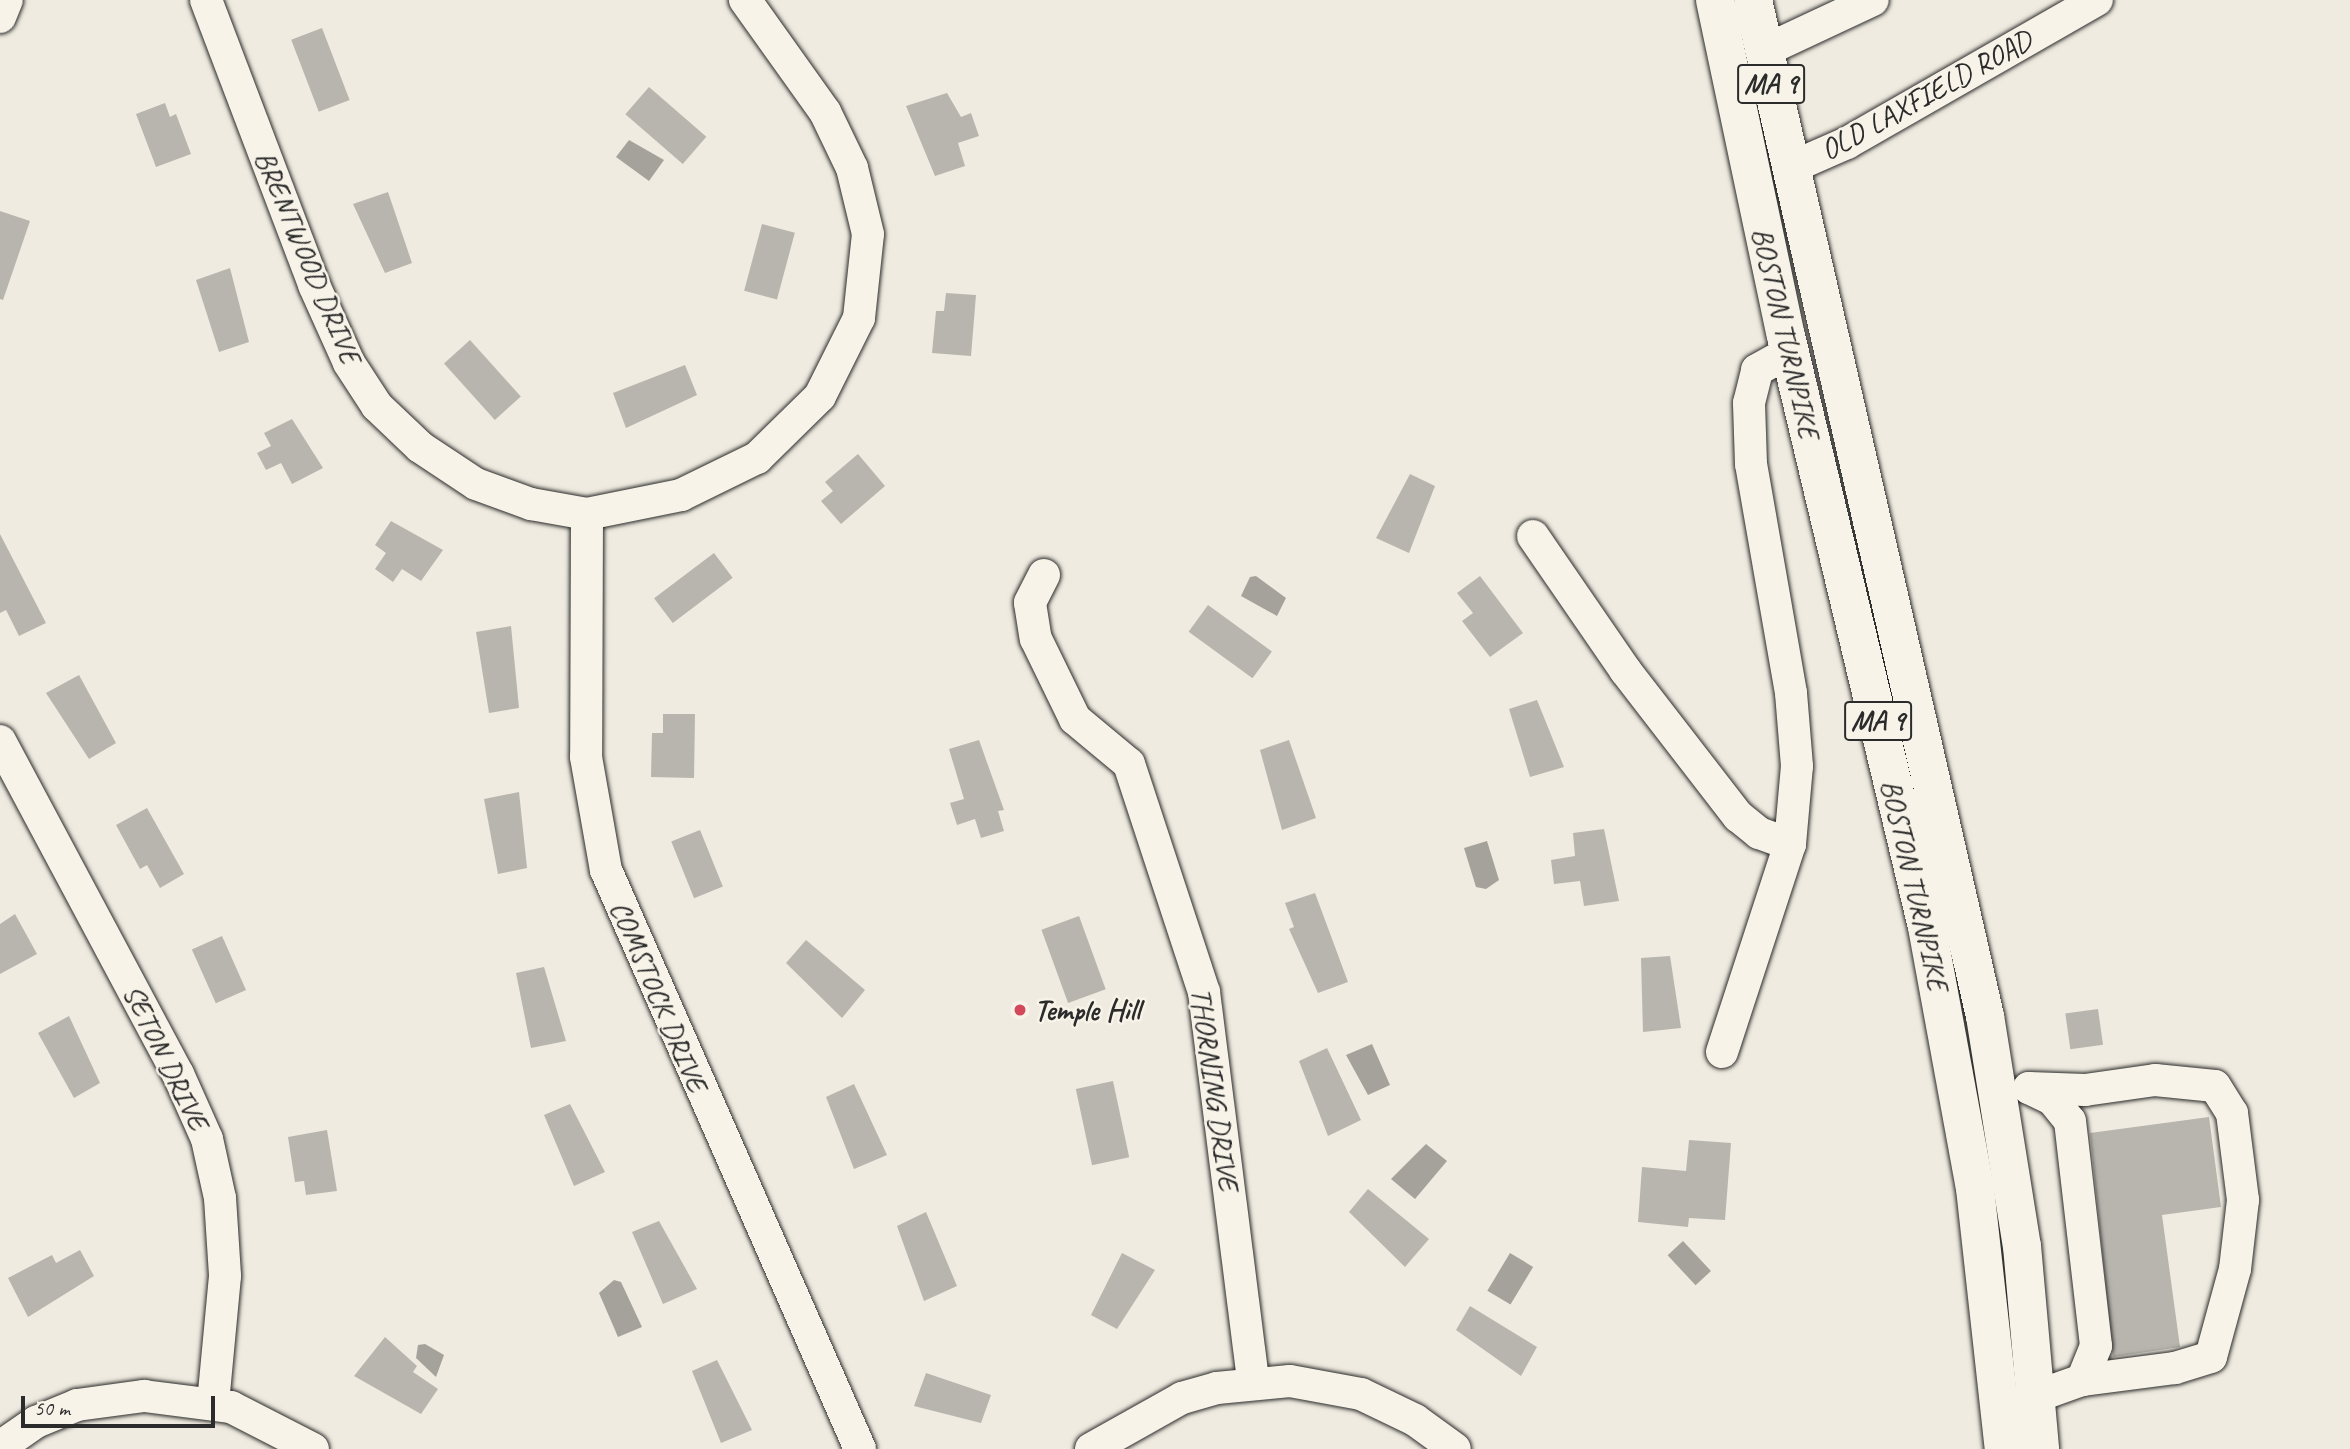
<!DOCTYPE html>
<html>
<head>
<meta charset="utf-8">
<style>
  body { margin:0 }
  #map { position:relative; width:2350px; height:1449px; overflow:hidden; background:#efebe0; font-family:Caveat,sans-serif }
  div>[style] { position:absolute }
  .water>* { inset:0; background:#a4a29a; transform-origin:0 0 }
  .building>* { inset:0; background:#b8b5ae; transform-origin:0 0 }
  .roads { filter:drop-shadow(0 0 2px #2b2b2b) drop-shadow(0 0 2px #2b2b2b) }
  .minor>* { height:32px; margin:-16px; padding:0 16px; transform-origin:16px; border-radius:16px; background:#f7f3e8 }
  .highway>* { height:38px; margin:-19px; padding:0 19px; transform-origin:19px; border-radius:19px; background:#f7f3e8 }
  .dots>* { width:19px; height:19px; translate:-50% -50%; box-sizing:border-box; border:4px solid #f7f3e8; border-radius:50% }
  span { translate:-50% -50%; white-space:nowrap; text-align:center; line-height:1.15; -webkit-text-stroke:5px #f7f3e8; paint-order:stroke }
  .shield-label span { padding:2px 5px; background:#f7f3e8; border:2px solid; border-radius:5px; -webkit-text-stroke-width:0 }
  .shield-label { font-size:28px; color:#2b2b2b; font-weight:700 }
  .street-label { font-size:30px; color:#2b2b2b }
  .poi-label { font-size:30px; color:#2b2b2b; font-weight:700 }
  .left { translate:0 -50%; text-align:left }
  .scale { position:absolute; left:21px; top:1396px; width:194px; height:32px; box-sizing:border-box; border:4px solid #2b2b2b; border-top:0; padding-left:9px; font-size:21px; line-height:24px; white-space:nowrap; color:#2b2b2b; -webkit-text-stroke:5px #f7f3e8; paint-order:stroke }
</style>
</head>
<body>
<div id="map">
  <div class="water">
    <i style="clip-path:polygon(629px 140px,664px 160px,649px 181px,616px 157px)"></i>
    <i style="clip-path:polygon(1256px 576px,1286px 598px,1277px 616px,1241px 596px,1250px 577px)"></i>
    <i style="clip-path:polygon(1487px 841px,1499px 880px,1486px 889px,1476px 887px,1464px 848px)"></i>
    <i style="clip-path:polygon(1372px 1044px,1390px 1085px,1368px 1095px,1346px 1055px)"></i>
    <i style="clip-path:polygon(1426px 1144px,1447px 1161px,1415px 1199px,1391px 1179px)"></i>
    <i style="left:1683px;top:1241px;width:41px;height:21px;rotate:47deg"></i>
    <i style="left:1510px;top:1253px;width:27px;height:44px;rotate:31deg"></i>
    <i style="clip-path:polygon(614px 1280px,621px 1282px,642px 1327px,618px 1337px,599px 1293px)"></i>
    <i style="clip-path:polygon(425px 1344px,444px 1355px,436px 1377px,416px 1358px,418px 1345px)"></i>
  </div>
  <div class="building">
    <i style="left:322px;top:28px;width:77px;height:33px;rotate:69deg"></i>
    <i style="left:649px;top:87px;width:76px;height:36px;rotate:41deg"></i>
    <i style="clip-path:polygon(947px 93px,961px 117px,971px 113px,979px 136px,958px 143px,965px 166px,935px 176px,906px 106px)"></i>
    <i style="clip-path:polygon(165px 103px,170px 117px,176px 114px,191px 154px,156px 167px,136px 114px)"></i>
    <i style="clip-path:polygon(388px 192px,412px 263px,385px 273px,353px 204px)"></i>
    <i style="clip-path:polygon(0 211px,30px 221px,3px 300px,0 299px)"></i>
    <i style="left:762px;top:224px;width:34px;height:69px;rotate:15deg"></i>
    <i style="clip-path:polygon(230px 268px,249px 342px,219px 352px,196px 280px)"></i>
    <i style="clip-path:polygon(946px 293px,976px 295px,971px 356px,932px 353px,936px 311px,944px 311px)"></i>
    <i style="left:470px;top:340px;width:76px;height:35px;rotate:48deg"></i>
    <i style="clip-path:polygon(685px 365px,697px 395px,626px 428px,613px 393px)"></i>
    <i style="clip-path:polygon(292px 419px,323px 468px,292px 484px,281px 463px,266px 470px,257px 453px,271px 446px,264px 433px)"></i>
    <i style="clip-path:polygon(858px 454px,885px 486px,841px 524px,821px 501px,833px 491px,825px 482px)"></i>
    <i style="clip-path:polygon(1410px 474px,1435px 486px,1409px 553px,1376px 538px)"></i>
    <i style="clip-path:polygon(391px 521px,443px 550px,421px 581px,402px 569px,393px 582px,375px 569px,386px 553px,375px 545px)"></i>
    <i style="clip-path:polygon(0 534px,46px 623px,19px 636px,6px 610px,0 613px)"></i>
    <i style="left:714px;top:553px;width:31px;height:75px;rotate:53deg"></i>
    <i style="clip-path:polygon(1480px 576px,1523px 633px,1490px 657px,1462px 621px,1473px 613px,1457px 593px)"></i>
    <i style="left:1208px;top:605px;width:79px;height:33px;rotate:36deg"></i>
    <i style="clip-path:polygon(511px 626px,519px 708px,489px 713px,476px 632px)"></i>
    <i style="clip-path:polygon(79px 675px,116px 743px,89px 759px,46px 693px)"></i>
    <i style="clip-path:polygon(1537px 700px,1564px 767px,1530px 777px,1509px 709px)"></i>
    <i style="clip-path:polygon(663px 714px,695px 714px,694px 778px,651px 777px,652px 733px,663px 733px)"></i>
    <i style="clip-path:polygon(979px 740px,1004px 810px,998px 811px,1004px 831px,981px 838px,975px 819px,957px 825px,950px 803px,964px 799px,949px 749px)"></i>
    <i style="clip-path:polygon(1289px 740px,1316px 818px,1282px 830px,1260px 750px)"></i>
    <i style="clip-path:polygon(519px 792px,527px 868px,498px 874px,484px 799px)"></i>
    <i style="clip-path:polygon(147px 808px,184px 874px,160px 888px,147px 865px,140px 869px,116px 825px)"></i>
    <i style="clip-path:polygon(1604px 829px,1619px 901px,1584px 906px,1580px 881px,1554px 884px,1551px 860px,1575px 856px,1573px 833px)"></i>
    <i style="left:700px;top:830px;width:61px;height:31px;rotate:68deg"></i>
    <i style="clip-path:polygon(1315px 893px,1348px 982px,1318px 993px,1289px 929px,1294px 927px,1285px 903px)"></i>
    <i style="clip-path:polygon(15px 914px,37px 954px,0 974px,0 924px)"></i>
    <i style="left:1079px;top:916px;width:78px;height:40px;rotate:70deg"></i>
    <i style="left:222px;top:936px;width:59px;height:33px;rotate:66deg"></i>
    <i style="clip-path:polygon(806px 940px,865px 990px,842px 1018px,786px 963px)"></i>
    <i style="clip-path:polygon(1670px 956px,1681px 1028px,1643px 1032px,1641px 958px)"></i>
    <i style="clip-path:polygon(544px 967px,566px 1041px,531px 1048px,516px 973px)"></i>
    <i style="left:2098px;top:1009px;width:36px;height:33px;rotate:82deg"></i>
    <i style="clip-path:polygon(69px 1016px,100px 1083px,74px 1098px,38px 1033px)"></i>
    <i style="clip-path:polygon(1327px 1048px,1361px 1120px,1328px 1136px,1299px 1061px)"></i>
    <i style="left:1113px;top:1081px;width:78px;height:38px;rotate:78deg"></i>
    <i style="clip-path:polygon(854px 1084px,887px 1155px,854px 1169px,826px 1097px)"></i>
    <i style="clip-path:polygon(570px 1104px,605px 1172px,574px 1186px,544px 1115px)"></i>
    <i style="clip-path:polygon(2209px 1117px,2221px 1207px,2162px 1215px,2180px 1347px,2113px 1357px,2090px 1133px)"></i>
    <i style="clip-path:polygon(327px 1130px,337px 1191px,306px 1195px,304px 1181px,295px 1182px,288px 1137px)"></i>
    <i style="clip-path:polygon(1689px 1140px,1731px 1143px,1725px 1220px,1689px 1218px,1688px 1227px,1638px 1222px,1642px 1167px,1686px 1171px)"></i>
    <i style="clip-path:polygon(1368px 1189px,1429px 1239px,1405px 1267px,1349px 1212px)"></i>
    <i style="clip-path:polygon(926px 1212px,957px 1286px,924px 1301px,897px 1226px)"></i>
    <i style="clip-path:polygon(659px 1221px,697px 1289px,663px 1304px,632px 1232px)"></i>
    <i style="clip-path:polygon(80px 1250px,94px 1276px,28px 1317px,8px 1278px,52px 1255px,56px 1263px)"></i>
    <i style="clip-path:polygon(1122px 1253px,1155px 1270px,1117px 1329px,1091px 1315px)"></i>
    <i style="clip-path:polygon(1470px 1306px,1537px 1347px,1521px 1376px,1456px 1330px)"></i>
    <i style="clip-path:polygon(385px 1337px,417px 1366px,413px 1372px,438px 1389px,421px 1414px,354px 1376px)"></i>
    <i style="clip-path:polygon(717px 1360px,752px 1430px,721px 1443px,692px 1371px)"></i>
    <i style="clip-path:polygon(926px 1373px,991px 1395px,981px 1423px,914px 1406px)"></i>
  </div>
  <div class="roads">
    <div class="minor">
      <i style="left:206px;top:0;width:305px;rotate:69.2deg"></i>
      <i style="left:314px;top:285px;width:85px;rotate:65.8deg"></i>
      <i style="left:349px;top:363px;width:51px;rotate:56.9deg"></i>
      <i style="left:377px;top:406px;width:59px;rotate:43.6deg"></i>
      <i style="left:420px;top:447px;width:67px;rotate:33.5deg"></i>
      <i style="left:476px;top:484px;width:59px;rotate:20deg"></i>
      <i style="left:531px;top:504px;width:57px;rotate:10.1deg"></i>
      <i style="left:587px;top:514px;width:96px;rotate:-11.4deg"></i>
      <i style="left:681px;top:495px;width:85px;rotate:-26deg"></i>
      <i style="left:757px;top:458px;width:88px;rotate:-44.5deg"></i>
      <i style="left:820px;top:396px;width:87px;rotate:-63.4deg"></i>
      <i style="left:859px;top:318px;width:84px;rotate:-83.9deg"></i>
      <i style="left:868px;top:234px;width:68px;rotate:-103.6deg"></i>
      <i style="left:852px;top:168px;width:62px;rotate:-115.7deg"></i>
      <i style="left:825px;top:112px;width:138px;rotate:-125.5deg"></i>
      <i style="left:0;top:17px;width:18px;rotate:-68deg"></i>
      <i style="left:1764px;top:51px;width:120px;rotate:-25.1deg"></i>
      <i style="left:1790px;top:168px;width:62px;rotate:-23.7deg"></i>
      <i style="left:1847px;top:143px;width:288px;rotate:-29.8deg"></i>
      <i style="left:587px;top:514px;width:243px;rotate:90.2deg"></i>
      <i style="left:586px;top:757px;width:115px;rotate:80deg"></i>
      <i style="left:606px;top:870px;width:632px;rotate:66.31deg"></i>
      <i style="left:1533px;top:536px;width:163px;rotate:55.5deg"></i>
      <i style="left:1625px;top:670px;width:185px;rotate:52.3deg"></i>
      <i style="left:1738px;top:816px;width:27px;rotate:39deg"></i>
      <i style="left:1759px;top:833px;width:33px;rotate:20deg"></i>
      <i style="left:1044px;top:575px;width:31px;rotate:117deg"></i>
      <i style="left:1030px;top:603px;width:36px;rotate:81deg"></i>
      <i style="left:1036px;top:639px;width:89px;rotate:64deg"></i>
      <i style="left:1075px;top:719px;width:70px;rotate:39.8deg"></i>
      <i style="left:1129px;top:764px;width:240px;rotate:71.8deg"></i>
      <i style="left:1204px;top:992px;width:393px;rotate:82.8deg"></i>
      <i style="left:0;top:741px;width:378px;rotate:61.9deg"></i>
      <i style="left:178px;top:1074px;width:71px;rotate:66deg"></i>
      <i style="left:207px;top:1139px;width:60px;rotate:77.6deg"></i>
      <i style="left:220px;top:1198px;width:78px;rotate:86.3deg"></i>
      <i style="left:225px;top:1276px;width:127px;rotate:95.4deg"></i>
      <i style="left:1722px;top:1052px;width:219px;rotate:-71.9deg"></i>
      <i style="left:1790px;top:844px;width:78px;rotate:-84.9deg"></i>
      <i style="left:1797px;top:766px;width:73px;rotate:-94.7deg"></i>
      <i style="left:1791px;top:693px;width:232px;rotate:-99.9deg"></i>
      <i style="left:1751px;top:464px;width:61px;rotate:-91.9deg"></i>
      <i style="left:1749px;top:403px;width:34px;rotate:-76deg"></i>
      <i style="left:1757px;top:370px;width:38px;rotate:-29deg"></i>
      <i style="left:2029px;top:1088px;width:56px;rotate:2deg"></i>
      <i style="left:2085px;top:1090px;width:71px;rotate:-8.1deg"></i>
      <i style="left:2155px;top:1080px;width:60px;rotate:5.7deg"></i>
      <i style="left:2215px;top:1086px;width:32px;rotate:58deg"></i>
      <i style="left:2232px;top:1113px;width:88px;rotate:82.8deg"></i>
      <i style="left:2243px;top:1200px;width:69px;rotate:96.6deg"></i>
      <i style="left:2235px;top:1269px;width:91px;rotate:105.3deg"></i>
      <i style="left:2211px;top:1357px;width:38px;rotate:163deg"></i>
      <i style="left:2175px;top:1368px;width:94px;rotate:172.6deg"></i>
      <i style="left:2029px;top:1088px;width:25px;rotate:26deg"></i>
      <i style="left:2052px;top:1099px;width:28px;rotate:51deg"></i>
      <i style="left:2070px;top:1121px;width:226px;rotate:83.4deg"></i>
      <i style="left:2096px;top:1346px;width:37px;rotate:112deg"></i>
      <i style="left:2082px;top:1380px;width:48px;rotate:160.4deg"></i>
      <i style="left:0;top:1447px;width:44px;rotate:-34.8deg"></i>
      <i style="left:36px;top:1422px;width:44px;rotate:-22.5deg"></i>
      <i style="left:77px;top:1405px;width:68px;rotate:-7.7deg"></i>
      <i style="left:144px;top:1396px;width:88px;rotate:7.2deg"></i>
      <i style="left:231px;top:1407px;width:92px;rotate:27.1deg"></i>
      <i style="left:1091px;top:1449px;width:104px;rotate:-29.3deg"></i>
      <i style="left:1182px;top:1398px;width:36px;rotate:-16deg"></i>
      <i style="left:1217px;top:1388px;width:73px;rotate:-5.5deg"></i>
      <i style="left:1290px;top:1381px;width:72px;rotate:10.4deg"></i>
      <i style="left:1361px;top:1394px;width:60px;rotate:25.7deg"></i>
      <i style="left:1415px;top:1420px;width:49px;rotate:35.9deg"></i>
    </div>
    <div class="highway">
      <i style="left:1715px;top:0;width:343px;rotate:78.1deg"></i>
      <i style="left:1786px;top:336px;width:608px;rotate:76.58deg"></i>
      <i style="left:1927px;top:927px;width:265px;rotate:79.6deg"></i>
      <i style="left:1975px;top:1188px;width:263px;rotate:83.7deg"></i>
      <i style="left:1753px;top:0;width:1042px;rotate:77.14deg"></i>
      <i style="left:1985px;top:1016px;width:233px;rotate:80.9deg"></i>
      <i style="left:2022px;top:1246px;width:204px;rotate:84.9deg"></i>
    </div>
  </div>
  <div class="dots">
    <i style="left:1020px;top:1010px;background:#d1495b"></i>
  </div>
  <div class="shield-label">
    <span style="left:1771px;top:84px">MA 9</span>
    <span style="left:1878px;top:721px">MA 9</span>
  </div>
  <div class="street-label">
    <span style="left:1926px;top:95px;rotate:-29deg">OLD LAXFIELD ROAD</span>
    <span style="left:308px;top:257px;rotate:67deg">BRENTWOOD DRIVE</span>
    <span style="left:1786px;top:333px;rotate:77deg">BOSTON TURNPIKE</span>
    <span style="left:1915px;top:885px;rotate:77deg">BOSTON TURNPIKE</span>
    <span style="left:659px;top:996px;rotate:67deg">COMSTOCK DRIVE</span>
    <span style="left:166px;top:1057px;rotate:64deg">SETON DRIVE</span>
    <span style="left:1215px;top:1089px;rotate:82deg">THORNING DRIVE</span>
  </div>
  <div class="poi-label">
    <span class="left" style="left:1034px;top:1010px">Temple Hill</span>
  </div>
  <div class="scale">50 m</div>
</div>
</body>
</html>
